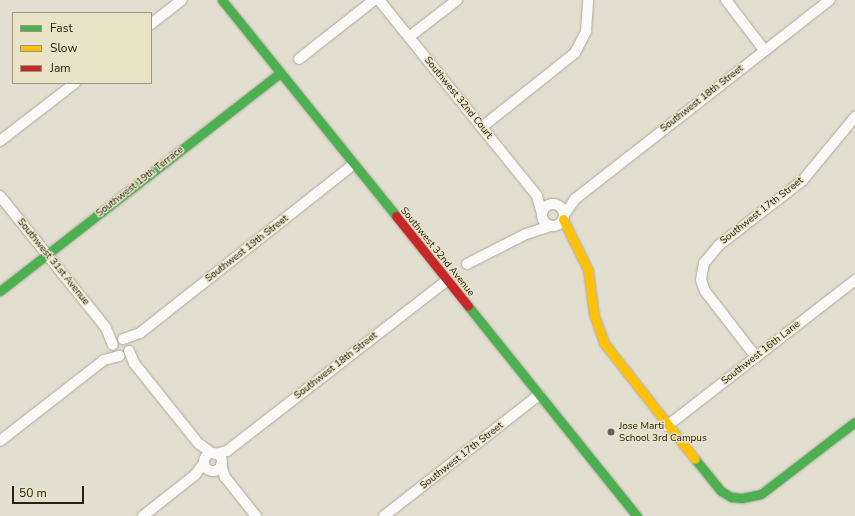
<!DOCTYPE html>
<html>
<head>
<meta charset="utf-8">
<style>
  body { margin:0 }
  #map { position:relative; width:855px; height:516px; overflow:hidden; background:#e3dfd0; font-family:"Nunito Sans",sans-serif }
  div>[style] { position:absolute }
  .roads { filter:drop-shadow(0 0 1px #aca99d) drop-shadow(0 0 1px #aca99d) }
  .street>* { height:10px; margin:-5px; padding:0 5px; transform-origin:5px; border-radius:5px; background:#fbfaf8 }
  .street>.ring { margin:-5px; padding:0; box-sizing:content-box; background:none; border:10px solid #fbfaf8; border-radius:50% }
  .fast>* { height:9px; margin:-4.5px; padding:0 4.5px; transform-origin:4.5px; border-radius:4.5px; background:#4caf50 }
  .slow>* { height:9px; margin:-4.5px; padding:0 4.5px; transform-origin:4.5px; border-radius:4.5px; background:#ffc107 }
  .jam>* { height:9px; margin:-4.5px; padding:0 4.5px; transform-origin:4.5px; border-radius:4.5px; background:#c62828 }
  .dots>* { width:11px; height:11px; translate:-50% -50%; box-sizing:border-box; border:2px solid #ebe3c8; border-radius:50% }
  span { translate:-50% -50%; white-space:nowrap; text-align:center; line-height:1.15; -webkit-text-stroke:3px #ebe3c8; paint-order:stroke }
  .street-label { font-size:10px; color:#232016 }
  .poi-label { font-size:10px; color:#232016 }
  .left { translate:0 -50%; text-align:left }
  .legend { position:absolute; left:12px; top:12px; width:140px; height:72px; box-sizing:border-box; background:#ebe3c8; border:1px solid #9b9581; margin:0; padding:5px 7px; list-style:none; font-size:12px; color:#232016 }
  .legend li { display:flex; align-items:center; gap:8px; height:20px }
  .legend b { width:20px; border:1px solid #9b9581 }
  .scale { position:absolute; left:12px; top:486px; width:72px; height:18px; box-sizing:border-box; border:2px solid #232016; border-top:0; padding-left:5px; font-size:12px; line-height:14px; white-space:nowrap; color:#232016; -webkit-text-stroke:3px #ebe3c8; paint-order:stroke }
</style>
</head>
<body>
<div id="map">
  <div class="roads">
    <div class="street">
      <i style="left:379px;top:0;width:252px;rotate:51.1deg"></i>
      <i style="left:537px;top:196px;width:18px;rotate:74deg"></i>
      <i style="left:726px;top:0;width:64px;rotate:52.6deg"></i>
      <i style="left:151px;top:24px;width:39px;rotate:-38deg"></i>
      <i style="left:409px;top:37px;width:61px;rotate:-37.6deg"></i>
      <i style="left:299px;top:59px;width:95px;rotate:-38.2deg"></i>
      <i style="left:482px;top:127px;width:119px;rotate:-38.5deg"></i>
      <i style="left:575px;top:53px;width:25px;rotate:-63deg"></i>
      <i style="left:586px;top:31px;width:31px;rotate:-86deg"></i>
      <i style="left:0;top:141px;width:95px;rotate:-37.7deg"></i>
      <i style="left:0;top:196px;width:169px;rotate:51.2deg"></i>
      <i style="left:106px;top:328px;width:18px;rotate:68deg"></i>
      <i class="ring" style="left:542px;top:204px;width:12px;height:12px"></i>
      <i style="left:564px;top:215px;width:19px;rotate:-55deg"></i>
      <i style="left:575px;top:199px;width:323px;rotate:-38deg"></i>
      <i style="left:467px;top:264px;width:66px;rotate:-27deg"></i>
      <i style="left:526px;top:234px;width:25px;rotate:-18deg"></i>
      <i style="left:123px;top:339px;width:18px;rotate:-19deg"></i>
      <i style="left:140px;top:333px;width:271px;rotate:-38.3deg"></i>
      <i style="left:129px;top:351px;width:13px;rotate:67deg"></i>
      <i style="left:134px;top:363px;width:102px;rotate:51.3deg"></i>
      <i style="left:198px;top:443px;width:17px;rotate:36deg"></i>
      <i style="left:756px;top:357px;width:83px;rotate:-127.7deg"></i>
      <i style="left:705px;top:291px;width:12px;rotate:-110deg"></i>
      <i style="left:701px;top:280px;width:17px;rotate:-80deg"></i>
      <i style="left:704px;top:263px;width:23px;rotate:-50deg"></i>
      <i style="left:719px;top:245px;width:106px;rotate:-37.7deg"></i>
      <i style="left:803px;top:180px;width:82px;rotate:-50.5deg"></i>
      <i style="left:667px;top:426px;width:238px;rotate:-37.8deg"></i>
      <i style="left:0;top:441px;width:132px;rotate:-37.9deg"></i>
      <i style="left:104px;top:360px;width:16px;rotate:-15deg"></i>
      <i class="ring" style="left:204px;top:453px;width:8px;height:8px"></i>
      <i style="left:215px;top:454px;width:12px;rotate:-14deg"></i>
      <i style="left:227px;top:451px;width:277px;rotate:-37.8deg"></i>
      <i style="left:221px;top:465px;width:13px;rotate:72deg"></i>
      <i style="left:225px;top:477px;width:50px;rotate:51.5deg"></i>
      <i style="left:143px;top:516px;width:66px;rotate:-38.3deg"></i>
      <i style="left:195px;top:475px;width:15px;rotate:-53deg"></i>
      <i style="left:384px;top:516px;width:197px;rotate:-38deg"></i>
    </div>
    <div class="fast">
      <i style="left:222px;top:0;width:277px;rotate:51.1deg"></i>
      <i style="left:0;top:291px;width:355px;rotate:-37.9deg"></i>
      <i style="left:468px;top:306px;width:270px;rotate:51.2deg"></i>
      <i style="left:695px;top:459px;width:41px;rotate:50.9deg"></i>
      <i style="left:721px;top:491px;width:12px;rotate:31deg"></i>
      <i style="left:731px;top:497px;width:11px;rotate:5deg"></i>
      <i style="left:742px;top:498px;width:19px;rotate:-12deg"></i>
      <i style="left:761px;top:494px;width:118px;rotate:-37.5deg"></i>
    </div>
    <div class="slow">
      <i style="left:563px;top:219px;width:57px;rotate:63.9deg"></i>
      <i style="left:588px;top:270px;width:45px;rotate:82.4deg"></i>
      <i style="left:594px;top:315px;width:30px;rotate:70deg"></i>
      <i style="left:604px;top:343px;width:147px;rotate:51.9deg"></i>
    </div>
    <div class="jam">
      <i style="left:396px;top:216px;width:115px;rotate:51.3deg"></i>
    </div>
  </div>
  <div class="dots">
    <i style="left:611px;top:432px;background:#666357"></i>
  </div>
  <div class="street-label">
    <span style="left:458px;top:98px;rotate:51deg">Southwest 32nd Court</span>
    <span style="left:702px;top:99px;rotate:-38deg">Southwest 18th Street</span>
    <span style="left:140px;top:182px;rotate:-38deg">Southwest 19th Terrace</span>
    <span style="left:762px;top:211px;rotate:-38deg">Southwest 17th Street</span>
    <span style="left:247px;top:249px;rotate:-38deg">Southwest 19th Street</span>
    <span style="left:437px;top:252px;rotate:51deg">Southwest 32nd Avenue</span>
    <span style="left:53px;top:262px;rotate:51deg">Southwest 31st Avenue</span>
    <span style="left:761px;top:353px;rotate:-38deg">Southwest 16th Lane</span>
    <span style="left:336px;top:366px;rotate:-38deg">Southwest 18th Street</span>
    <span style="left:462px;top:456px;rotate:-38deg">Southwest 17th Street</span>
  </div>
  <div class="poi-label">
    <span class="left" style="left:619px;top:432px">Jose Marti<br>School 3rd Campus</span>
  </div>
  <ul class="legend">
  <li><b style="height:5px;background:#4caf50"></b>Fast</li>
  <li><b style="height:5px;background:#ffc107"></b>Slow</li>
  <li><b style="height:5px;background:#c62828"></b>Jam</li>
  </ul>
  <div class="scale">50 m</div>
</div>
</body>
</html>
